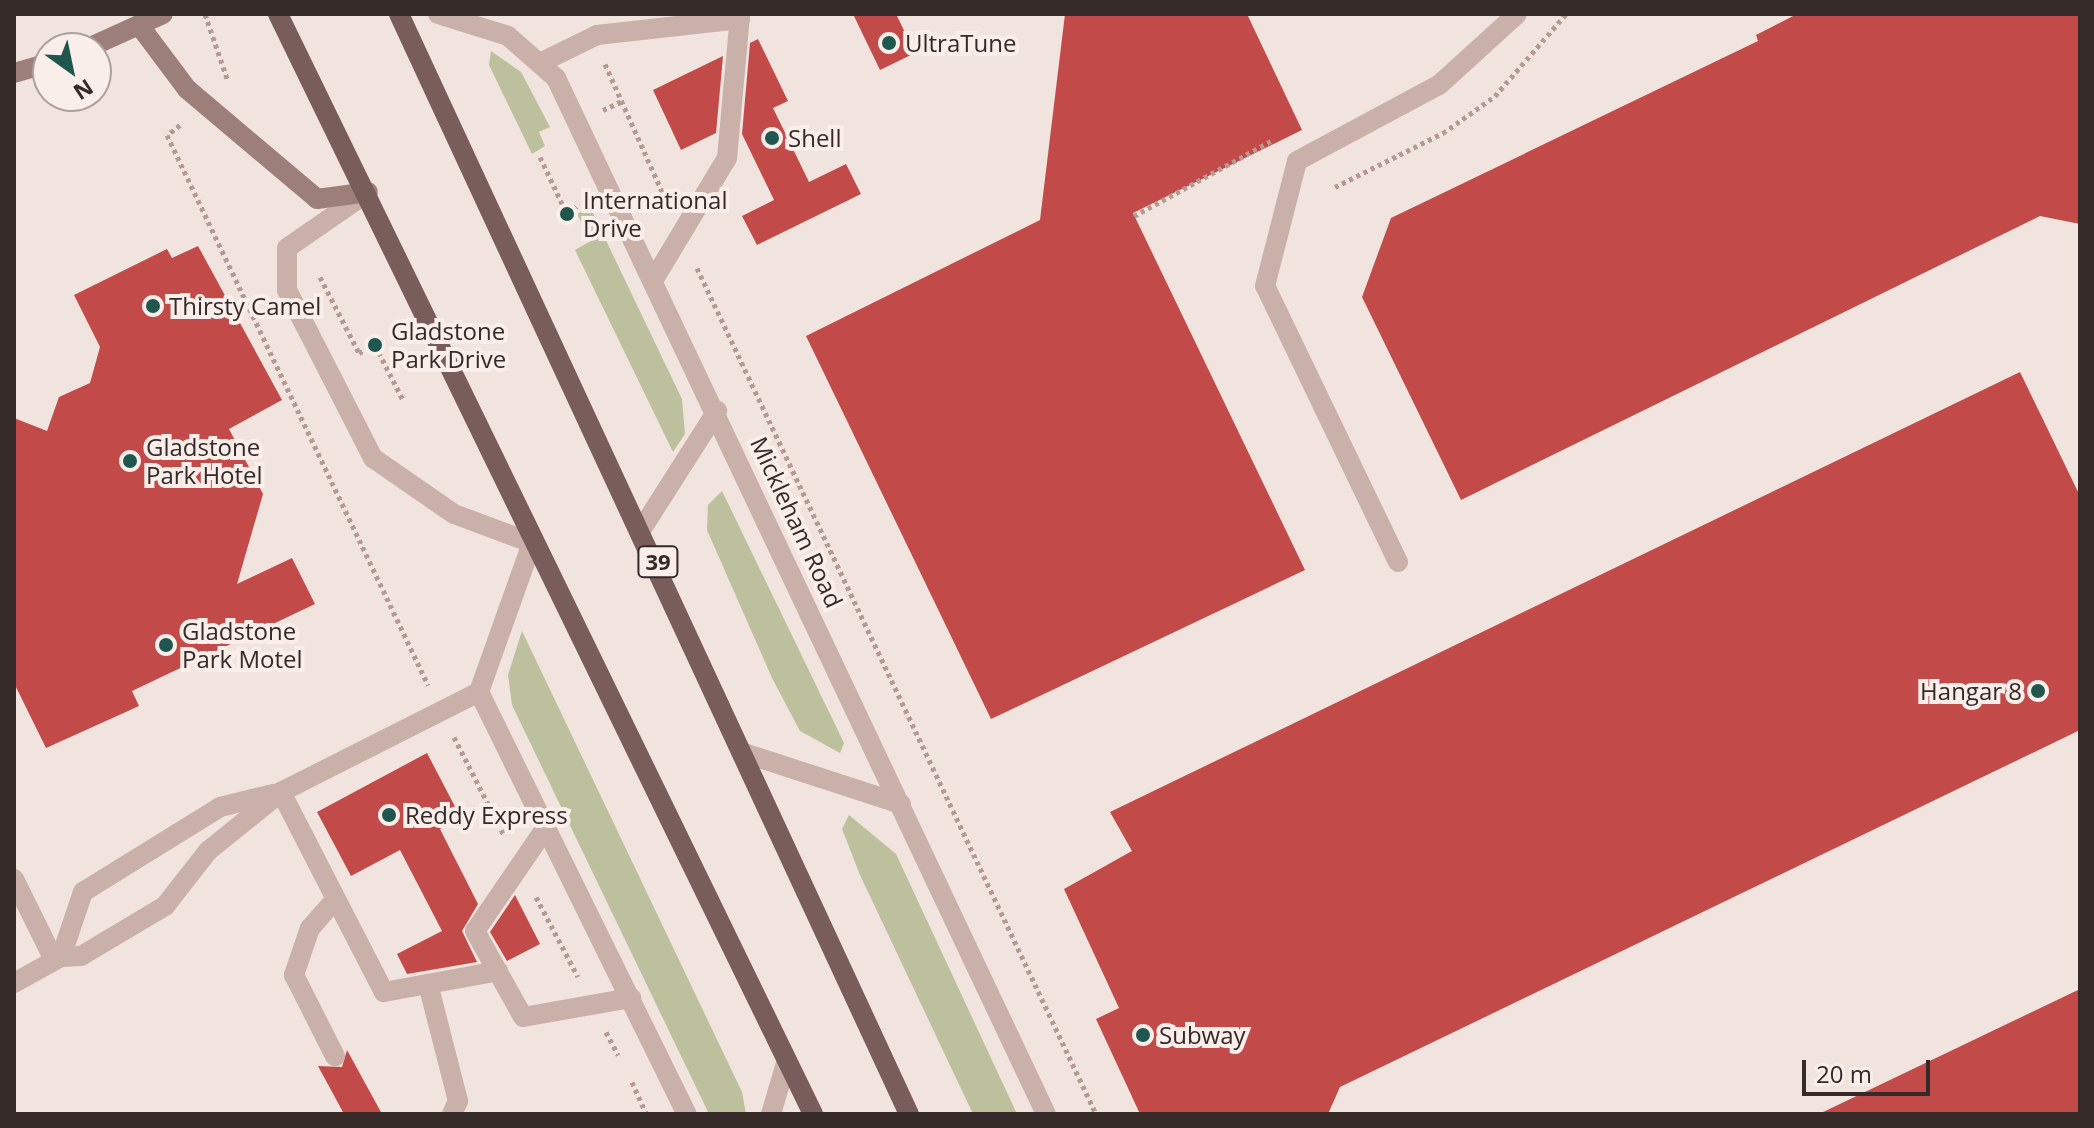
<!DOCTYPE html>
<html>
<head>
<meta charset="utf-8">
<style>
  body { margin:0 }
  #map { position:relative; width:2094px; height:1128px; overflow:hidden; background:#f1e3dd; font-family:"Open Sans",sans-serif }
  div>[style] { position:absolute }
  .green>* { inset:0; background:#bcc09d }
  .building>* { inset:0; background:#c24b4a }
  .path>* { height:5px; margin-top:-2.5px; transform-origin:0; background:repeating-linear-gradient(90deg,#b59a93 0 4px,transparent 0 8px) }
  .lane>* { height:20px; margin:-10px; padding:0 10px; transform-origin:10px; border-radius:10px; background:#c9b0a9 }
  .street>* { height:20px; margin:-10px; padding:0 10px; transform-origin:10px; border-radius:10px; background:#c9b0a9 }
  .secondary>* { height:20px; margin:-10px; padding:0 10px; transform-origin:10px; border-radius:10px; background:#9d7f7a }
  .primary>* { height:20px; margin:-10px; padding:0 10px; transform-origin:10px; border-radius:10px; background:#785d5a }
  .dots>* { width:22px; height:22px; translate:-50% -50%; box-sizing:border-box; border:4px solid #f9eee9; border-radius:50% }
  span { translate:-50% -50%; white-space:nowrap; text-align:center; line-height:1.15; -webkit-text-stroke:8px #f9eee9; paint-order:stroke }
  .shield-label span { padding:2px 6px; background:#f9eee9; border:2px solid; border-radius:6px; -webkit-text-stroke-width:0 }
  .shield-label { font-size:22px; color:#362a29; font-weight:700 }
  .poi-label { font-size:24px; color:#362a29 }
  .left { translate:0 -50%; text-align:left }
  .right { translate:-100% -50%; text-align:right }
  .street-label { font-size:24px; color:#362a29 }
  .frame { position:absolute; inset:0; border:16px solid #362a29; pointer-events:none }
  .north { position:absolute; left:32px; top:32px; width:80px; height:80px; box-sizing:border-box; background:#f9eee9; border:2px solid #aba09c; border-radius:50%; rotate:147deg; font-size:22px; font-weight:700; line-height:32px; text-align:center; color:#362a29 }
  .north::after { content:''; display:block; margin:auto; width:28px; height:36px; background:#1f574e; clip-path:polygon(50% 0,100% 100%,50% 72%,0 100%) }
  .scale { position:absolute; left:1802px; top:1060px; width:128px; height:36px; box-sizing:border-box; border:4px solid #362a29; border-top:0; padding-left:10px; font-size:24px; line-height:28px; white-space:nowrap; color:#362a29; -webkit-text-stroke:6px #f9eee9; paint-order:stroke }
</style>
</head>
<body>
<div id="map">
  <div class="green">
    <i style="clip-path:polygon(491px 51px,521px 72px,550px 127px,539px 132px,545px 146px,532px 154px,489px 65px)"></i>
    <i style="clip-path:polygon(590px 207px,682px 399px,685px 434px,673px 452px,575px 250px,591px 241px,577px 214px)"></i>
    <i style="clip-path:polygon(722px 491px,844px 743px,840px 753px,800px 731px,772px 678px,707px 530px,708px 505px)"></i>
    <i style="clip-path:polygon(522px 631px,742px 1092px,746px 1114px,709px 1114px,512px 705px,508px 675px)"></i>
    <i style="clip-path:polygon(849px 815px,896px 854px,1017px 1114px,973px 1114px,860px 875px,842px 829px)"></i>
  </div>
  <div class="building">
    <i style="clip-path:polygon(853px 14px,896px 14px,915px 53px,880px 70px)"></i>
    <i style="clip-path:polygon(1065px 14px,1247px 14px,1302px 130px,1133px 213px,1305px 570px,991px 719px,806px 336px,1040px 220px)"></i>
    <i style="clip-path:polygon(1797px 14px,2080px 14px,2080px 224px,2040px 216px,1461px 500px,1362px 297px,1391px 218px,1758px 41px,1756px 35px)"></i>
    <i style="clip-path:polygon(758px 39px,788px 101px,773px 108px,809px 182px,846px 164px,861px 194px,757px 245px,742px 216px,774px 200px,742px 134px,750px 43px)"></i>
    <i style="clip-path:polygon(723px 56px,716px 133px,681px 150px,653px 90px)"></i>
    <i style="clip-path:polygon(198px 246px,282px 400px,229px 429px,263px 494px,237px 584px,292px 558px,315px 604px,132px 691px,139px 706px,46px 748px,14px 683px,14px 418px,47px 431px,59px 397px,90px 383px,100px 347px,74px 295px,167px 249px,172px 258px)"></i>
    <i style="clip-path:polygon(2020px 372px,2080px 496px,2080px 730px,1340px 1087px,1328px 1114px,1140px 1114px,1096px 1019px,1119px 1008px,1064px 889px,1132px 851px,1110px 812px)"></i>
    <i style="clip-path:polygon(427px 753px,461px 818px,440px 829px,478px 904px,462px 931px,477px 962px,407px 974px,397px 954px,442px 931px,400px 850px,351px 876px,317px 812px)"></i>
    <i style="clip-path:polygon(515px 895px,540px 944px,507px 961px,490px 932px)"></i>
    <i style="clip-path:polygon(2080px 989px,2080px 1114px,1819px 1114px)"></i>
    <i style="clip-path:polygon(347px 1050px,382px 1114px,344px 1114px,318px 1066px,342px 1067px)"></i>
  </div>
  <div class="path">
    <i style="left:205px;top:14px;width:71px;rotate:71.1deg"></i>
    <i style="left:605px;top:64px;width:147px;rotate:65.9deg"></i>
    <i style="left:603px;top:110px;width:21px;rotate:-25deg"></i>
    <i style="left:180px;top:125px;width:16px;rotate:142deg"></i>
    <i style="left:167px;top:135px;width:609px;rotate:64.61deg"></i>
    <i style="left:540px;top:157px;width:63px;rotate:64.7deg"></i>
    <i style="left:567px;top:214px;width:16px;rotate:-40deg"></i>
    <i style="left:1335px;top:187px;width:121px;rotate:-26.6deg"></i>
    <i style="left:1443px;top:133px;width:64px;rotate:-35.4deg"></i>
    <i style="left:1495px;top:96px;width:108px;rotate:-49.1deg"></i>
    <i style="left:1134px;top:216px;width:156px;rotate:-28.7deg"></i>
    <i style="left:697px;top:268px;width:935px;rotate:64.75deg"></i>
    <i style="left:320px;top:277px;width:85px;rotate:62.8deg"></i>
    <i style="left:359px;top:353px;width:18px;rotate:-27deg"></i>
    <i style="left:375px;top:345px;width:62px;rotate:63deg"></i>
    <i style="left:454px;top:737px;width:110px;rotate:63deg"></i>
    <i style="left:536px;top:897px;width:90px;rotate:62.3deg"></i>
    <i style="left:606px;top:1032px;width:26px;rotate:62deg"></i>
    <i style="left:632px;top:1082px;width:35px;rotate:66deg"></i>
  </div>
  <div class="lane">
    <i style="left:544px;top:61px;width:59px;rotate:-26.1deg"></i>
    <i style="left:597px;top:35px;width:144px;rotate:-6.4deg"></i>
    <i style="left:654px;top:279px;width:141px;rotate:-58.9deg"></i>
    <i style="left:727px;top:158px;width:145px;rotate:-84.8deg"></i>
    <i style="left:1398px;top:562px;width:306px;rotate:-115.7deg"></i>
    <i style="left:1265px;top:286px;width:129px;rotate:-75.6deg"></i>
    <i style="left:1297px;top:161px;width:161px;rotate:-28.2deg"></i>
    <i style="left:1439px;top:85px;width:105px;rotate:-42.3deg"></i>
    <i style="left:281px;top:792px;width:225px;rotate:62.8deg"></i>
    <i style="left:384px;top:992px;width:116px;rotate:-10.4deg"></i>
    <i style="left:547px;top:826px;width:127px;rotate:124.4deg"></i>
    <i style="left:475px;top:931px;width:98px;rotate:60.8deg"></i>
    <i style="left:523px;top:1017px;width:110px;rotate:-10deg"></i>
    <i style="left:14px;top:879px;width:90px;rotate:63.7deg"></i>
    <i style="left:333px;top:902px;width:35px;rotate:131deg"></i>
    <i style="left:310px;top:928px;width:50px;rotate:108.8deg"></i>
    <i style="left:294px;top:975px;width:91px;rotate:63.2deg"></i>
    <i style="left:61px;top:957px;width:69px;rotate:-71.3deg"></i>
    <i style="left:83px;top:892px;width:161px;rotate:-31.8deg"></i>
    <i style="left:220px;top:807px;width:55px;rotate:-13.8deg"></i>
    <i style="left:14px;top:983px;width:54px;rotate:-29deg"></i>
    <i style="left:61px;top:957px;width:20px;rotate:-3deg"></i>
    <i style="left:81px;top:956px;width:98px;rotate:-30.8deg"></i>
    <i style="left:165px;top:906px;width:70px;rotate:-52deg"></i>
    <i style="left:208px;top:851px;width:94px;rotate:-38.9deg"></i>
    <i style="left:281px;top:792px;width:222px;rotate:-26.8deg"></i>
    <i style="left:428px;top:984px;width:121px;rotate:75.6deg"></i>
    <i style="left:458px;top:1101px;width:14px;rotate:115deg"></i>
    <i style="left:771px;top:1114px;width:56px;rotate:-73.5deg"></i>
  </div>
  <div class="street">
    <i style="left:438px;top:14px;width:73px;rotate:17.4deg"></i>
    <i style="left:508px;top:36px;width:64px;rotate:41.2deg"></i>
    <i style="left:556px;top:78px;width:1146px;rotate:64.69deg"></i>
    <i style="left:368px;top:192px;width:98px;rotate:145.3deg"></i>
    <i style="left:287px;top:248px;width:42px;rotate:90deg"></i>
    <i style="left:287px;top:290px;width:189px;rotate:62.9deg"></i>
    <i style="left:373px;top:458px;width:98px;rotate:34.7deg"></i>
    <i style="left:454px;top:514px;width:83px;rotate:20.4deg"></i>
    <i style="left:532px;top:543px;width:158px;rotate:109.6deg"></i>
    <i style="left:479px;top:692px;width:470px;rotate:63.8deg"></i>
    <i style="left:643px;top:527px;width:138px;rotate:-57.5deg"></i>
    <i style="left:744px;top:753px;width:165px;rotate:18deg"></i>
  </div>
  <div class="secondary">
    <i style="left:139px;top:25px;width:80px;rotate:53.1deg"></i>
    <i style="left:187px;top:89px;width:170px;rotate:40.2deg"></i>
    <i style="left:317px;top:199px;width:51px;rotate:-7.8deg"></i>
    <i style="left:88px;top:48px;width:82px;rotate:-24.4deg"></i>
    <i style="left:14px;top:73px;width:35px;rotate:-16deg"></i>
  </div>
  <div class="primary">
    <i style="left:278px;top:14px;width:1223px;rotate:64.06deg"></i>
    <i style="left:399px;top:14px;width:1212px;rotate:65.13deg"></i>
  </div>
  <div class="dots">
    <i style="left:889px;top:43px;background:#1f574e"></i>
    <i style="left:772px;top:138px;background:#1f574e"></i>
    <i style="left:567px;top:214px;background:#1f574e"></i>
    <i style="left:153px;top:306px;background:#1f574e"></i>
    <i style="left:375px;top:345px;background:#1f574e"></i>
    <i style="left:130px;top:461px;background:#1f574e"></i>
    <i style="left:166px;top:645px;background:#1f574e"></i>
    <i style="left:2038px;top:691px;background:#1f574e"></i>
    <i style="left:389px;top:815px;background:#1f574e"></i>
    <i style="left:1143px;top:1035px;background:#1f574e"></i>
  </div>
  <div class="shield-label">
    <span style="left:658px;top:562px">39</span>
  </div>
  <div class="poi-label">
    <span class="left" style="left:905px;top:43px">UltraTune</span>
    <span class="left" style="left:788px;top:138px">Shell</span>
    <span class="left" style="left:583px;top:214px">International<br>Drive</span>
    <span class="left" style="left:169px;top:306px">Thirsty Camel</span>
    <span class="left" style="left:391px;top:345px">Gladstone<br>Park Drive</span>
    <span class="left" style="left:146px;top:461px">Gladstone<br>Park Hotel</span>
    <span class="left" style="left:182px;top:645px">Gladstone<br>Park Motel</span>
    <span class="right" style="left:2022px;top:691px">Hangar 8</span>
    <span class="left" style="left:405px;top:815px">Reddy Express</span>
    <span class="left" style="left:1159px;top:1035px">Subway</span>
  </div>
  <div class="street-label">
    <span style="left:797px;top:522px;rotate:65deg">Mickleham Road</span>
  </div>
  <div class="frame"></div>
  <div class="north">N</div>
  <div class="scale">20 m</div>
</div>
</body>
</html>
